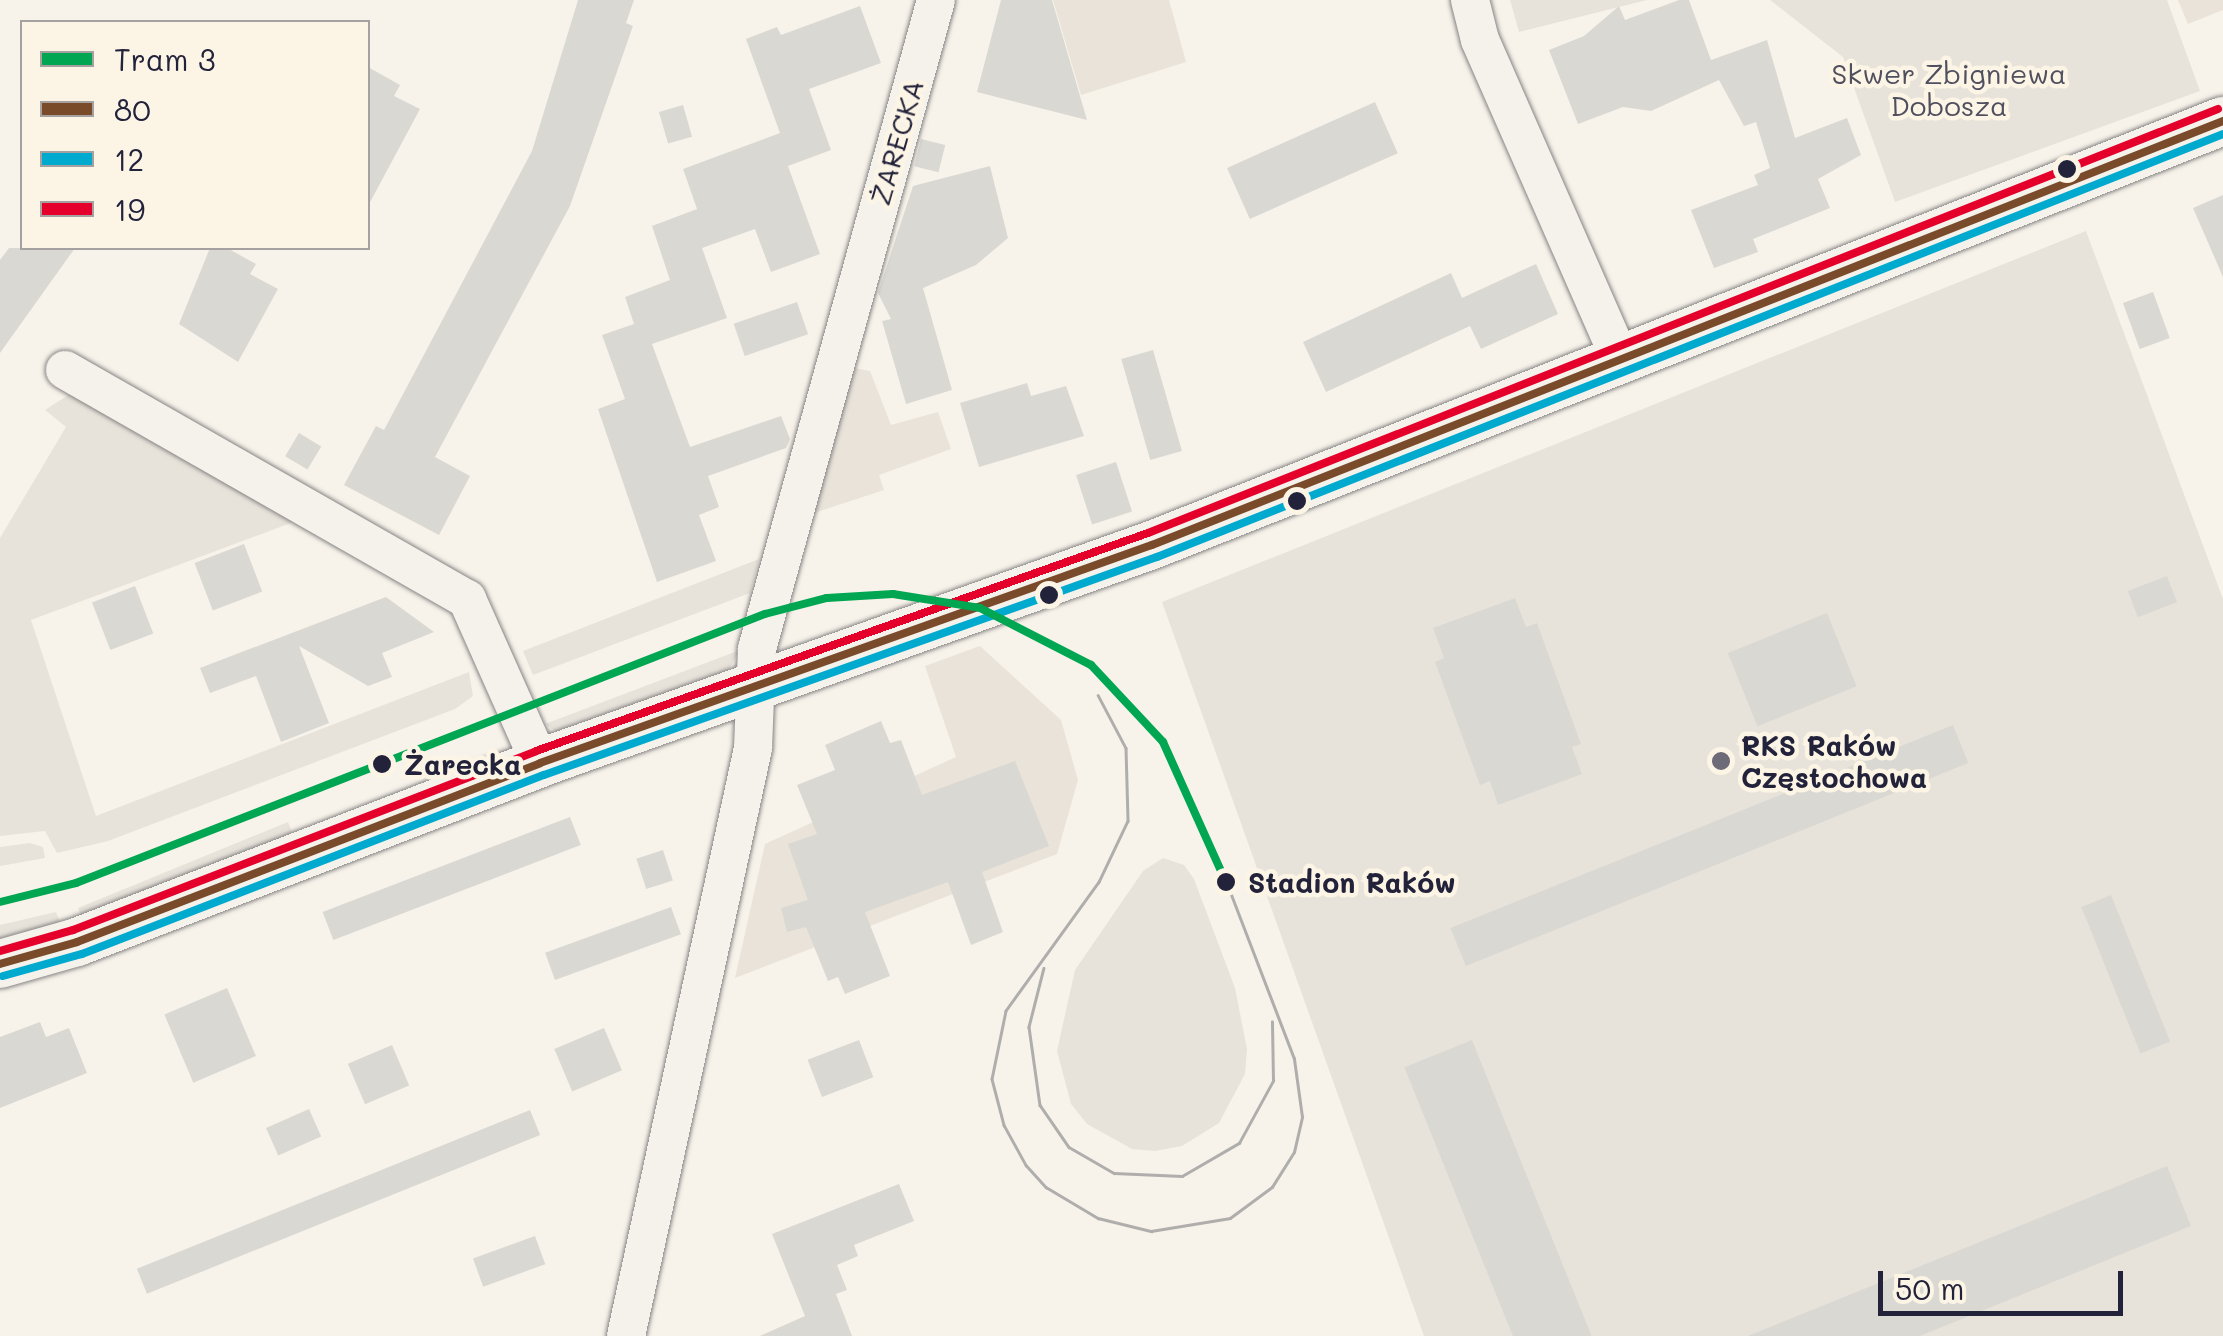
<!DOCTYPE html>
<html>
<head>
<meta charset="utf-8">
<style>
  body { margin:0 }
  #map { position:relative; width:2223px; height:1336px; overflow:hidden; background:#f7f3ea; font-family:Mali,sans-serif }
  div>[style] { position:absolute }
  .built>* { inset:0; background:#e9e3d9 }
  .green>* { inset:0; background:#e8e3da }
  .building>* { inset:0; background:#dad8d2; transform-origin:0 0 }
  .roads { filter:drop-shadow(0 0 2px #868485) drop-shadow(0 0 2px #868485) }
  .minor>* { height:38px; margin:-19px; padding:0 19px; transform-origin:19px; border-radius:19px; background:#f5f2ec }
  .tertiary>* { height:48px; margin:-24px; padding:0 24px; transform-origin:24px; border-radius:24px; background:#f5f2ec }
  .tram>* { height:2.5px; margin:-1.25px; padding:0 1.25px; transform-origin:1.25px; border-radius:1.25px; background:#b0aead }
  .bus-1>* { height:8px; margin:-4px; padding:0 4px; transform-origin:4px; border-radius:4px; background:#7a4b2a }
  .bus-2>* { height:8px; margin:-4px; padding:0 4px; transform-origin:4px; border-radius:4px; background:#00a9ce }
  .bus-3>* { height:8px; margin:-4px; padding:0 4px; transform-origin:4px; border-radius:4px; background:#e4002b }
  .tram-1>* { height:8px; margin:-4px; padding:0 4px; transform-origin:4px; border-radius:4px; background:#00a651 }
  .dots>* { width:28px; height:28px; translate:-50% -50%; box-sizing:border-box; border:5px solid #fcf5e5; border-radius:50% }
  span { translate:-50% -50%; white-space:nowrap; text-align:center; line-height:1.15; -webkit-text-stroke:9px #fcf5e5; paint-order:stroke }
  .park-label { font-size:28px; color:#504f5f }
  .street-label { font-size:28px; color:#22223b }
  .poi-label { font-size:28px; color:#22223b; font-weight:700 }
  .left { translate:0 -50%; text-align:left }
  .stop-label { font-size:28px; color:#22223b; font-weight:700 }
  .legend { position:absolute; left:20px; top:20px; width:350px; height:230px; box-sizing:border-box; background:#fcf5e5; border:2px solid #a5a1a1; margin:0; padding:12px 18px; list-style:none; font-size:30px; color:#22223b }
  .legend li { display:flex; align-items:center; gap:20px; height:50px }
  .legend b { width:50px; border:2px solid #a5a1a1 }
  .scale { position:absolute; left:1878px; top:1271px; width:245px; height:45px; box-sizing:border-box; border:5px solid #22223b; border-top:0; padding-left:12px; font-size:30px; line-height:35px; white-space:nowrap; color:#22223b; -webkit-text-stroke:8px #fcf5e5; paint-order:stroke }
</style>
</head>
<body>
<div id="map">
  <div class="built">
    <i style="clip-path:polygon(1053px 0,1169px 0,1186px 62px,1081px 95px)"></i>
    <i style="clip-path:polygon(2178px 0,2223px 0,2223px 10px,2188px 24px)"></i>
    <i style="clip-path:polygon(854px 368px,870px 371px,891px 425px,938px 412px,951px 449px,879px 475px,884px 490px,814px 513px)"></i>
    <i style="clip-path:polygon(980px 646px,1061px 720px,1078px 780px,1057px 854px,735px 978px,765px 844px,956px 757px,925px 666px)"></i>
  </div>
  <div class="green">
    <i style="clip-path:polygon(1510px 0,1647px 0,1519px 32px)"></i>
    <i style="clip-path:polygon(1770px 0,2167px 0,2200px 91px,1895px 202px,1843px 57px)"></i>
    <i style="clip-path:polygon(2086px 231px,2223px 599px,2223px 1336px,1424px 1336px,1162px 602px)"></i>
    <i style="clip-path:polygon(70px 394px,299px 520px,31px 620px,96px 816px,469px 672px,473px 696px,455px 709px,108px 841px,57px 853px,45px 831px,0 836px,0 538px,66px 427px,45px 410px)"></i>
    <i style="clip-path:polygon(759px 559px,750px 593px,533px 675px,523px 651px)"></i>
    <i style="clip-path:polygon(740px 650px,725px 676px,560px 734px,545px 724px)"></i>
    <i style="clip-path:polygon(288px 822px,295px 840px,83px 922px,78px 908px)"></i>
    <i style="clip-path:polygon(30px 843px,43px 847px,45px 858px,0 866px,0 847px)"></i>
    <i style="clip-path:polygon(1163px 858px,1184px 865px,1194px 879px,1235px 988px,1247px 1049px,1245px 1074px,1219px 1123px,1182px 1146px,1155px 1151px,1132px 1149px,1087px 1124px,1071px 1104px,1057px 1051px,1075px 970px,1143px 871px)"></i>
    <i style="clip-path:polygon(56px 912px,62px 927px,0 939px,0 925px)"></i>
  </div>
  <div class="building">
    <i style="clip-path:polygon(578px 0,634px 0,626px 23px,633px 26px,570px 206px,435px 457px,470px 476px,439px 535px,344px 485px,376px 426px,384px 430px,532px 151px)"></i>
    <i style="clip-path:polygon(1001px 0,1052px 0,1087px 120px,977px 92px)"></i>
    <i style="clip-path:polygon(1679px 0,1689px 0,1711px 60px,1767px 40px,1795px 138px,1847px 118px,1861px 155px,1818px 179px,1830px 208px,1753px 239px,1758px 252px,1714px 268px,1691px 210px,1758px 185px,1754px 175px,1770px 168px,1756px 122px,1744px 126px,1719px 80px,1651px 111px,1623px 107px,1578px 124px,1549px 50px,1584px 36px,1619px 6px,1625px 20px)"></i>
    <i style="clip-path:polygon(860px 6px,881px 63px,809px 89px,831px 150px,788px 166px,820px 254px,771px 272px,755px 229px,702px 248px,727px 318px,652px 344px,690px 447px,781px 416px,790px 439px,786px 448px,708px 476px,719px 507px,699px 515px,716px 561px,657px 582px,598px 409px,625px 399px,602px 335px,634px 324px,625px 297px,670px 280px,652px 226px,697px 209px,683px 169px,780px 133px,746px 39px,777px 27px,781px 35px)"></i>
    <i style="clip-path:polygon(368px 67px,400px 85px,394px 96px,420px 109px,368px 206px)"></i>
    <i style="left:1375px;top:102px;width:56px;height:162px;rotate:66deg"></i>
    <i style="left:683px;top:105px;width:33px;height:25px;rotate:74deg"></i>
    <i style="left:921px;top:139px;width:25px;height:28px;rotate:14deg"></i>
    <i style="clip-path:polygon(990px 166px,1008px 238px,976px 265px,923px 288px,952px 390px,906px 404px,882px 321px,891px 319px,878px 293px,913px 186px)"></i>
    <i style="clip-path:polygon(2223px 195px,2223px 277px,2193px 208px)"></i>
    <i style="clip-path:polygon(9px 248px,75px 248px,0 353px,0 260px)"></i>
    <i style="clip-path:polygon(210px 248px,227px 248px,256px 264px,250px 274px,278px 289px,238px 362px,179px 324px)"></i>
    <i style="clip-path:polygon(1536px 264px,1558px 314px,1481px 349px,1470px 326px,1326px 392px,1303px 342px,1451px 273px,1462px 298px)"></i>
    <i style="left:2153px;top:292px;width:49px;height:32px;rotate:70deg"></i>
    <i style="left:797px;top:302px;width:34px;height:67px;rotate:71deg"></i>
    <i style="left:1153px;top:350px;width:105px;height:33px;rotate:74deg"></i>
    <i style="clip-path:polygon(1027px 383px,1031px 396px,1066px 386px,1084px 436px,979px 467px,960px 403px)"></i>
    <i style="left:299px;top:433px;width:26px;height:27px;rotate:31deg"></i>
    <i style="left:1116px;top:462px;width:52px;height:42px;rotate:72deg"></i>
    <i style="left:244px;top:544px;width:51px;height:53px;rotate:69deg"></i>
    <i style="left:2167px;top:576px;width:28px;height:42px;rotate:69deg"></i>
    <i style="left:135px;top:586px;width:51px;height:46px;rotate:69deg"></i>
    <i style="clip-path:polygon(386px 597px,434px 632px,382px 653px,392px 677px,368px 686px,299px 646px,329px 723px,281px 742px,256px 676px,210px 693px,200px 668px)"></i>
    <i style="clip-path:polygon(1515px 598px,1526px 627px,1537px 623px,1581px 744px,1572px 747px,1582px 774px,1498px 805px,1490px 781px,1480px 785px,1435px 662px,1444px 658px,1433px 628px)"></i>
    <i style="left:1827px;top:613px;width:79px;height:107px;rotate:68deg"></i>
    <i style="clip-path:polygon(881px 721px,890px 743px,901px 740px,922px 795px,1015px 761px,1049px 846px,982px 872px,1003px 932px,971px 945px,948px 882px,865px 912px,890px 976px,845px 994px,838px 977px,828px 981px,806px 927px,787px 932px,781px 908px,808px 900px,788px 844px,817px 834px,797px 785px,835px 770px,825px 745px)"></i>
    <i style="left:1953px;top:725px;width:41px;height:542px;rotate:68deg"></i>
    <i style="left:570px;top:817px;width:30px;height:265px;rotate:69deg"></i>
    <i style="left:663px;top:850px;width:32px;height:28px;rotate:72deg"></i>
    <i style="left:2111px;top:895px;width:158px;height:32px;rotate:68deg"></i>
    <i style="left:671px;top:907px;width:29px;height:134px;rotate:70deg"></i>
    <i style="left:227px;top:988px;width:74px;height:68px;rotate:67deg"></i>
    <i style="clip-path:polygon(40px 1022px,46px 1037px,69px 1028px,87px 1073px,0 1108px,0 1037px)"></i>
    <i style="left:604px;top:1028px;width:46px;height:54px;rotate:67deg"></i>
    <i style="left:859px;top:1040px;width:40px;height:55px;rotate:69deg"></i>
    <i style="left:1472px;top:1040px;width:319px;height:73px;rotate:68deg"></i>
    <i style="left:392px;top:1045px;width:44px;height:48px;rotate:67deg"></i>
    <i style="left:309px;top:1109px;width:30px;height:47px;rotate:66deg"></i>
    <i style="left:530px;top:1110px;width:27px;height:424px;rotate:68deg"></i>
    <i style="clip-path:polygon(2167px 1166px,2191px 1226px,1920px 1336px,1748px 1336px)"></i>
    <i style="clip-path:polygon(899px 1184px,914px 1221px,854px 1245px,858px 1256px,837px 1265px,847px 1290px,836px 1294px,852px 1336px,760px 1336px,805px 1316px,772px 1234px)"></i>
    <i style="left:535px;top:1236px;width:30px;height:66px;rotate:70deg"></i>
  </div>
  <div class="roads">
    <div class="minor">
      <i style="left:1470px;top:0;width:41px;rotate:76deg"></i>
      <i style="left:1480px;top:40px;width:348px;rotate:66.3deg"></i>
      <i style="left:65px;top:370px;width:463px;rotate:29.7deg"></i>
      <i style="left:467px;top:599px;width:180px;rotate:66deg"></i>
      <i style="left:626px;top:1336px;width:602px;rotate:-77.81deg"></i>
      <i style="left:753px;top:748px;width:99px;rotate:-87.7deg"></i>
      <i style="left:757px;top:649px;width:673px;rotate:-74.58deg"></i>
    </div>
    <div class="tertiary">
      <i style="left:0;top:964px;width:80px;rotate:-15.9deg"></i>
      <i style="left:77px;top:942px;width:496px;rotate:-21.1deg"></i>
      <i style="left:540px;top:763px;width:650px;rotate:-19.61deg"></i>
      <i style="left:1152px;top:545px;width:1152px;rotate:-21.6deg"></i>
    </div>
  </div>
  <div class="tram">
    <i style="left:1098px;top:695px;width:60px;rotate:62.2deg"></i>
    <i style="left:1126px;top:748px;width:73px;rotate:88.4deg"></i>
    <i style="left:1128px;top:821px;width:68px;rotate:115.4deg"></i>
    <i style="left:1099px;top:882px;width:159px;rotate:125.8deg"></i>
    <i style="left:1006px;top:1011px;width:69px;rotate:101.6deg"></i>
    <i style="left:992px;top:1079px;width:48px;rotate:75.4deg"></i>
    <i style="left:1004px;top:1125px;width:46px;rotate:61.2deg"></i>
    <i style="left:1026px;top:1165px;width:30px;rotate:48deg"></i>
    <i style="left:1046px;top:1187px;width:61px;rotate:30.8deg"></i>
    <i style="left:1098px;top:1218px;width:55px;rotate:13.8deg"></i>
    <i style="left:1151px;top:1231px;width:80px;rotate:-9.3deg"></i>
    <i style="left:1230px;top:1218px;width:52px;rotate:-36.4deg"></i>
    <i style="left:1272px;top:1187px;width:41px;rotate:-57.8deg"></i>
    <i style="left:1294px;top:1152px;width:36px;rotate:-77deg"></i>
    <i style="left:1302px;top:1117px;width:59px;rotate:-97.9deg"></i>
    <i style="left:1294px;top:1059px;width:190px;rotate:-111deg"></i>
    <i style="left:1044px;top:968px;width:61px;rotate:104.3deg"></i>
    <i style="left:1029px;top:1027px;width:79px;rotate:82deg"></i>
    <i style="left:1040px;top:1105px;width:51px;rotate:55.4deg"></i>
    <i style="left:1069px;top:1147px;width:52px;rotate:30deg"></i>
    <i style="left:1114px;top:1173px;width:68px;rotate:2.5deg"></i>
    <i style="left:1182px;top:1176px;width:66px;rotate:-30.1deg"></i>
    <i style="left:1239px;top:1143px;width:71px;rotate:-61.3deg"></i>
    <i style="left:1273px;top:1081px;width:59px;rotate:-91deg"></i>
  </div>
  <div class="bus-1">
    <i style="left:0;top:964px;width:80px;rotate:-15.9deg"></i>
    <i style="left:77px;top:942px;width:496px;rotate:-21.1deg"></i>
    <i style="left:540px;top:763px;width:650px;rotate:-19.61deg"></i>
    <i style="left:1152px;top:545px;width:1152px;rotate:-21.6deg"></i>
  </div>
  <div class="bus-2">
    <i style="left:3px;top:976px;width:82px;rotate:-15.6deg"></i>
    <i style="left:82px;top:954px;width:495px;rotate:-21.2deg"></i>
    <i style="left:544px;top:775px;width:651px;rotate:-19.58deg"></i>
    <i style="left:1157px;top:557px;width:1147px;rotate:-21.64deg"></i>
  </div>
  <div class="bus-3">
    <i style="left:0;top:951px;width:76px;rotate:-16deg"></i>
    <i style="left:73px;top:930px;width:496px;rotate:-21.1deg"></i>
    <i style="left:536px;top:751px;width:650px;rotate:-19.61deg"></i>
    <i style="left:1148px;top:533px;width:1151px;rotate:-21.62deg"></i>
  </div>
  <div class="tram-1">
    <i style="left:0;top:902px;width:78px;rotate:-14deg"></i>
    <i style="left:76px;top:883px;width:740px;rotate:-21.33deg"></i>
    <i style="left:765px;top:614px;width:64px;rotate:-14.5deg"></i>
    <i style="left:827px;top:598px;width:66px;rotate:-3.5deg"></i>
    <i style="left:893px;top:594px;width:88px;rotate:9.1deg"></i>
    <i style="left:980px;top:608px;width:125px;rotate:27.2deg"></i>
    <i style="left:1091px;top:665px;width:105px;rotate:46.9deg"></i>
    <i style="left:1163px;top:742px;width:154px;rotate:65.8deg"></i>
  </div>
  <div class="dots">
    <i style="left:2067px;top:169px;background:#22223b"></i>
    <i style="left:1297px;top:501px;background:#22223b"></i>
    <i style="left:1049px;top:595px;background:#22223b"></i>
    <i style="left:1721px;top:761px;background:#6d6b78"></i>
    <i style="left:382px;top:764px;background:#22223b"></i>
    <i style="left:1226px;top:882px;background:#22223b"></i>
  </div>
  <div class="park-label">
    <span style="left:1949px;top:89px">Skwer Zbigniewa<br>Dobosza</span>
  </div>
  <div class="street-label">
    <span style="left:896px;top:142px;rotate:-74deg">ŻARECKA</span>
  </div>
  <div class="poi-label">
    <span class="left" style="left:1741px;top:761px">RKS Raków<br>Częstochowa</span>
  </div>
  <div class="stop-label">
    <span class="left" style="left:404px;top:764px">Żarecka</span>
    <span class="left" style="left:1248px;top:882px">Stadion Raków</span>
  </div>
  <ul class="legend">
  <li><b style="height:12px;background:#00a651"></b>Tram 3</li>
  <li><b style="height:12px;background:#7a4b2a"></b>80</li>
  <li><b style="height:12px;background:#00a9ce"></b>12</li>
  <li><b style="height:12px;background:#e4002b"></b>19</li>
  </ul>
  <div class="scale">50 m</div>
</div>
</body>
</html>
